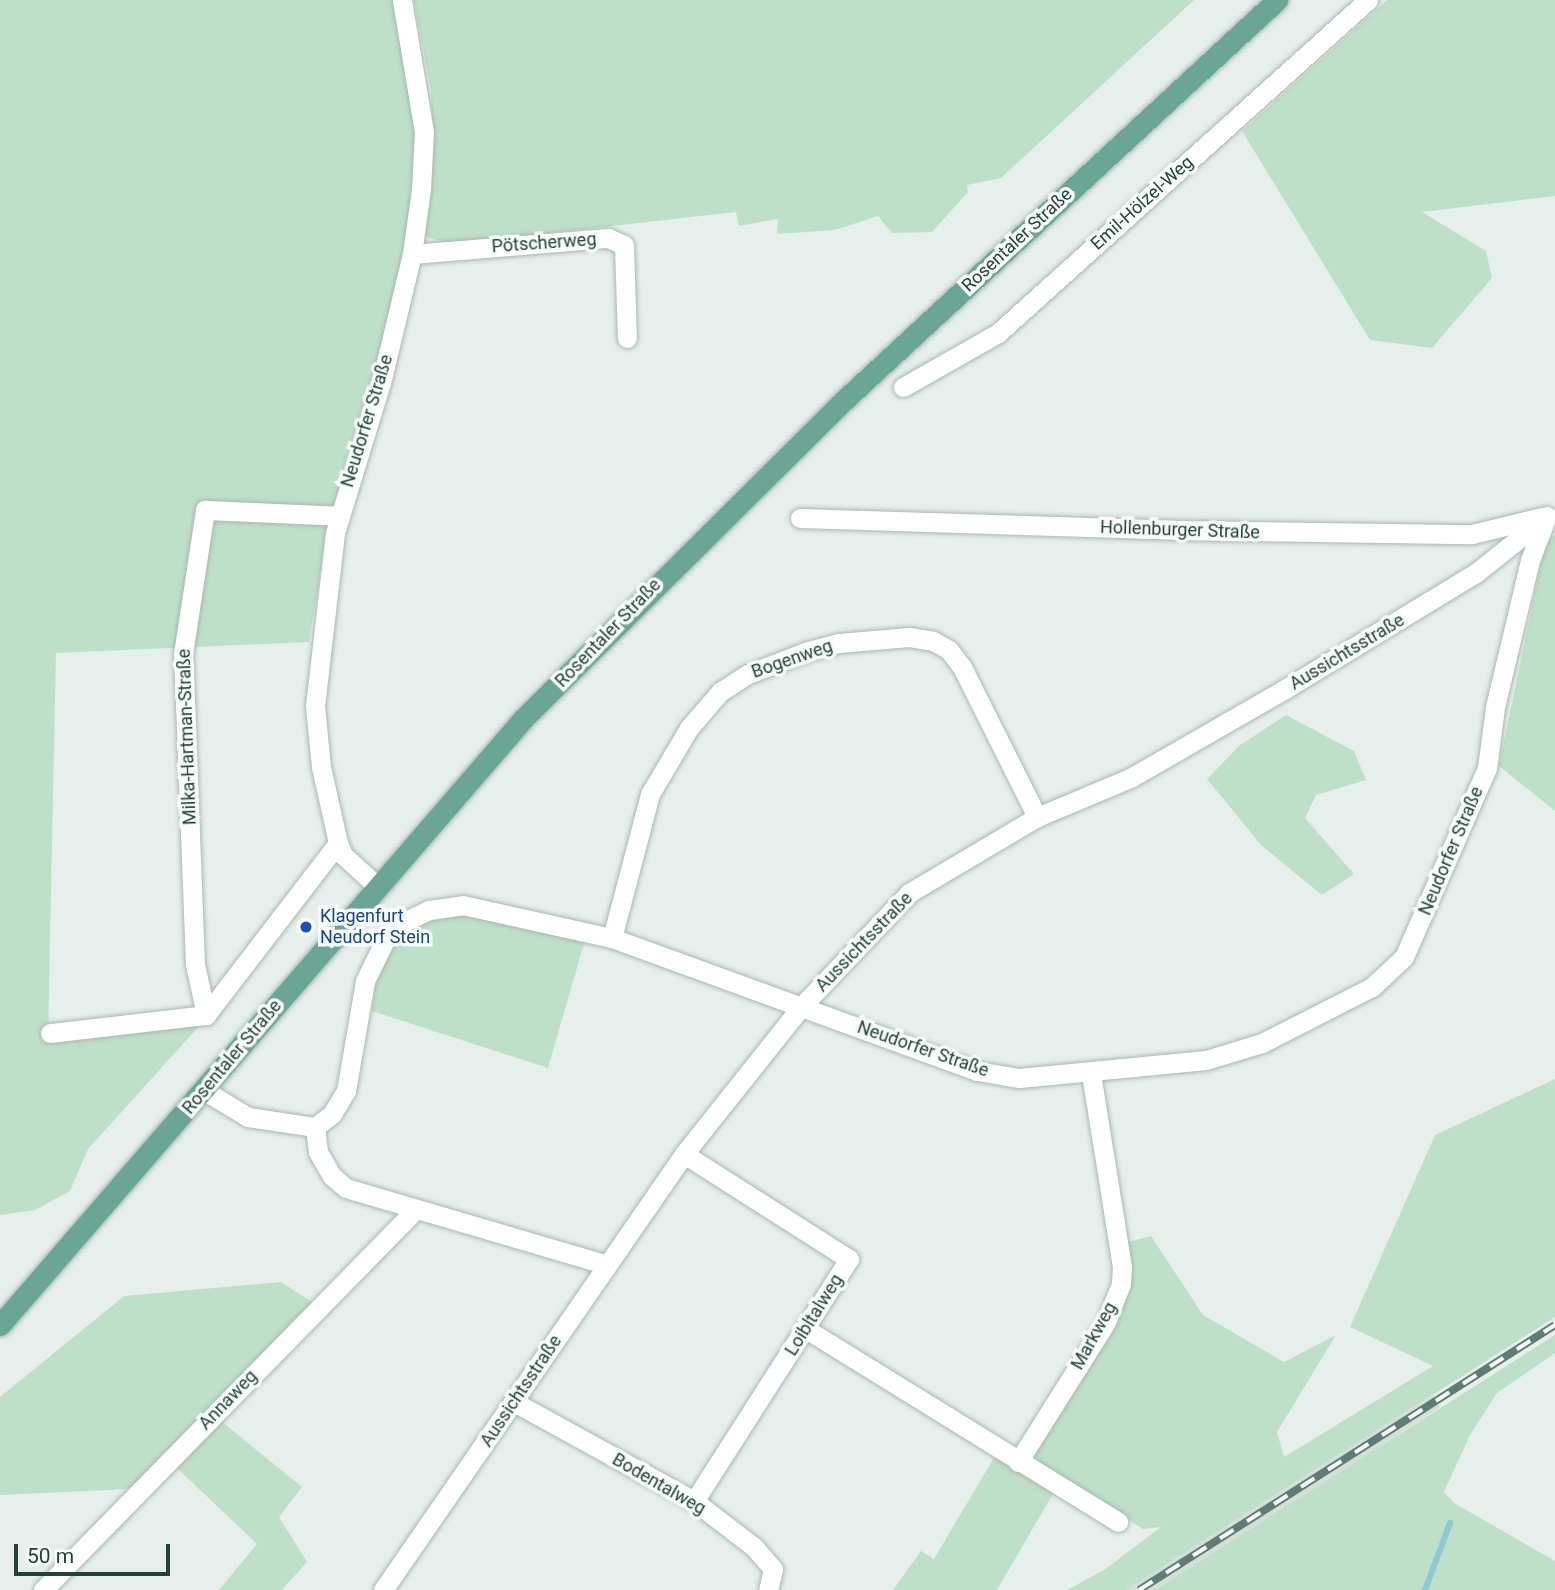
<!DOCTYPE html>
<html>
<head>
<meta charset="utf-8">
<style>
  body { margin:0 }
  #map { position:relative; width:1555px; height:1590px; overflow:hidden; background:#e6efeb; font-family:Roboto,sans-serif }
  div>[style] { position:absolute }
  .built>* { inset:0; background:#d4dfda }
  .green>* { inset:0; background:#bfe0c8 }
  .stream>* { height:6px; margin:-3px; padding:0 3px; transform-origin:3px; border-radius:3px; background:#8ec9d4 }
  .roads { filter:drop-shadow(0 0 2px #a8b8b2) drop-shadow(0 0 2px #a8b8b2) }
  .minor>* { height:19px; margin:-9.5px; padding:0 9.5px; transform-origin:9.5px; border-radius:9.5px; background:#fff }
  .primary>* { height:21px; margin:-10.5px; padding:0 10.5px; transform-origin:10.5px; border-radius:10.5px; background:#6aa596 }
  .rail>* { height:8px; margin-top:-4px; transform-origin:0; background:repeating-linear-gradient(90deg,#f7fbf9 0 16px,#5f7d75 0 32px); box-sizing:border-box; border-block:2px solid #5f7d75 }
  .dots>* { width:19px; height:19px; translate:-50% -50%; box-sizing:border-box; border:4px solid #f7fbf9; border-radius:50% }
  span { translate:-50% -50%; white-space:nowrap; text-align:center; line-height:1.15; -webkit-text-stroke:7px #f7fbf9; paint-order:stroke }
  .street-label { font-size:18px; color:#24423a }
  .transit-label { font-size:18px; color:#164399 }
  .left { translate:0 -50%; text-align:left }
  .scale { position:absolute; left:14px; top:1544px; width:156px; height:32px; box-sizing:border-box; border:4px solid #24423a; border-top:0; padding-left:9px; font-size:21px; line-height:24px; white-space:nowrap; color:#24423a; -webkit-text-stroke:5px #f7fbf9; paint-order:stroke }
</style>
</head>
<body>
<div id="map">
  <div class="built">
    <i style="clip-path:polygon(1433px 1395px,1440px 1407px,1308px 1494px,1155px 1590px,1126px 1590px)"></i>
  </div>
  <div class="green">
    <i style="clip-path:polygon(0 0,396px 0,417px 135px,415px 178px,394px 300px,324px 550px,309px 642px,56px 653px,48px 1039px,202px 1023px,88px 1149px,70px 1191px,35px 1210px,0 1215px)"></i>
    <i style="clip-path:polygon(414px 0,1194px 0,1001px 178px,967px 185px,968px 192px,932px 232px,892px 233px,878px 216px,835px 230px,777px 234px,778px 219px,739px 226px,736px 212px,453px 244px,425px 237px,433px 143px,431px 91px)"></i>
    <i style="clip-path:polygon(1387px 0,1555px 0,1555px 196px,1422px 212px,1486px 251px,1492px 278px,1432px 348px,1370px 340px,1242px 131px)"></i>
    <i style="clip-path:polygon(1555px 534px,1555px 811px,1499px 766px,1545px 544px)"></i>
    <i style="clip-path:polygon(1286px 715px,1354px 751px,1366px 780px,1316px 795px,1305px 818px,1354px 874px,1322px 895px,1262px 846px,1207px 779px,1240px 745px)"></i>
    <i style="clip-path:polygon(461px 914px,585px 940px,548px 1068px,372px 1011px,378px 968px,397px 938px,430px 918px)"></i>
    <i style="clip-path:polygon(1555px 1079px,1555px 1317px,1126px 1590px,1067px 1590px,1104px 1570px,1161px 1527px,1143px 1529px,1041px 1467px,1034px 1452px,1119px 1318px,1130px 1286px,1128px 1242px,1151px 1236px,1203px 1315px,1284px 1362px,1336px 1335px,1277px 1432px,1284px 1457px,1433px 1366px,1350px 1327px,1435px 1135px)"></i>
    <i style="clip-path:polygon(281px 1282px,312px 1302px,130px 1489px,0 1495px,0 1397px,124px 1296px)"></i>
    <i style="clip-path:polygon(1555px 1335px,1555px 1353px,1497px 1393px,1470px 1435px,1444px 1492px,1454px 1503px,1555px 1561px,1555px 1590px,1155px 1590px)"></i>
    <i style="clip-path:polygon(221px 1421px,302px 1487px,279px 1517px,307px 1562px,282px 1590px,219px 1590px,257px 1544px,177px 1468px)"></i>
    <i style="clip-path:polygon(995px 1456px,1054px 1492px,997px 1590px,893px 1590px,921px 1551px,934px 1559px)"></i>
  </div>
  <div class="stream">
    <i style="left:1425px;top:1590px;width:72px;rotate:-69.5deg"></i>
  </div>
  <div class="roads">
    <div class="minor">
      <i style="left:412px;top:254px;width:197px;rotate:-4.7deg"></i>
      <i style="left:608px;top:238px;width:17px;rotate:24deg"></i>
      <i style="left:624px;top:245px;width:93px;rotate:88.2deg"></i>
      <i style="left:903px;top:387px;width:109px;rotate:-29.6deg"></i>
      <i style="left:998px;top:333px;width:498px;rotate:-42deg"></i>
      <i style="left:800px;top:518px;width:376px;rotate:1.8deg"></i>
      <i style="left:1176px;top:530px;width:296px;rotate:0.8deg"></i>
      <i style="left:1472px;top:534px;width:72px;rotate:-13.7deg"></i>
      <i style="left:377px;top:886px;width:46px;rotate:-137.6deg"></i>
      <i style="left:343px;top:855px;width:13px;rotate:-113deg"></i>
      <i style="left:338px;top:843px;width:78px;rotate:-102.6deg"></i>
      <i style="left:321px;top:767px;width:61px;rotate:-95.6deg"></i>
      <i style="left:315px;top:706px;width:174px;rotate:-83.4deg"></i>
      <i style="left:335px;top:533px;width:157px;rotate:-73deg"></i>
      <i style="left:381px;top:383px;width:133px;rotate:-76.5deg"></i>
      <i style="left:412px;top:254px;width:66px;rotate:-82.1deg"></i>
      <i style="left:421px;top:189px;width:57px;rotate:-87deg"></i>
      <i style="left:424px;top:132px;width:134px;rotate:-99.5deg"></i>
      <i style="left:612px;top:938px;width:149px;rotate:-75.2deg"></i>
      <i style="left:650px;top:794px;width:77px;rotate:-59.4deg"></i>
      <i style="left:689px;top:728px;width:48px;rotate:-49.3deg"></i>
      <i style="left:720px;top:692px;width:33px;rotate:-33deg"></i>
      <i style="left:748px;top:674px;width:61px;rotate:-21.1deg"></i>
      <i style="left:805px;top:652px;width:35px;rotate:-15deg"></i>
      <i style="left:839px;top:643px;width:70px;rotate:-4.9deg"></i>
      <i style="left:909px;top:637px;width:24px;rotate:9deg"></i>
      <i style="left:933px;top:641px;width:18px;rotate:29deg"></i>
      <i style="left:949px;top:650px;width:21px;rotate:53deg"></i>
      <i style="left:962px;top:667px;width:168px;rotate:63.4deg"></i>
      <i style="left:206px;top:1015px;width:52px;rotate:-102.2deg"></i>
      <i style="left:195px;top:964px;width:310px;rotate:-92.2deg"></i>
      <i style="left:183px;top:654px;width:146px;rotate:-81.3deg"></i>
      <i style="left:205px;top:510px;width:135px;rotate:2.5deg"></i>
      <i style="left:206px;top:1015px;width:217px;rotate:-52.5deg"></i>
      <i style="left:50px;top:1033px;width:157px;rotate:-6.6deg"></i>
      <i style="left:205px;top:1091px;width:50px;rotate:31.2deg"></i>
      <i style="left:248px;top:1117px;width:68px;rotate:8.5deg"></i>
      <i style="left:315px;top:1127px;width:21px;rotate:-37deg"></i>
      <i style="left:332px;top:1114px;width:27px;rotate:-59deg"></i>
      <i style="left:346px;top:1091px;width:112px;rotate:-80.2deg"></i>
      <i style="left:365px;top:981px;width:46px;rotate:-64deg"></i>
      <i style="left:385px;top:940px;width:24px;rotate:-45deg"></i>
      <i style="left:402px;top:923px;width:30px;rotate:-26deg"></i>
      <i style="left:429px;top:910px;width:34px;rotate:-8deg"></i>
      <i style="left:463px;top:905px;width:153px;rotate:12.5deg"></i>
      <i style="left:612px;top:938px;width:388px;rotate:20deg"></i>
      <i style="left:977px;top:1071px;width:43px;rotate:9.5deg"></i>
      <i style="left:1019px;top:1078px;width:188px;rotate:-5.5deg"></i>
      <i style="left:1206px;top:1060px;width:59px;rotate:-16.9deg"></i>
      <i style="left:1262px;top:1043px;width:123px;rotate:-27deg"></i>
      <i style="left:1372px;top:987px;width:44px;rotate:-43.2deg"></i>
      <i style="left:1404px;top:957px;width:206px;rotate:-66.3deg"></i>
      <i style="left:1487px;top:768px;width:62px;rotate:-82.5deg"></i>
      <i style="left:1495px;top:707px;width:151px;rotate:-76.6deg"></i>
      <i style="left:1530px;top:560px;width:47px;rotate:-68.9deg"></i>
      <i style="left:315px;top:1127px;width:25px;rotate:83deg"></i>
      <i style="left:318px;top:1152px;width:28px;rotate:60deg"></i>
      <i style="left:332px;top:1176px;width:18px;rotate:41deg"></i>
      <i style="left:346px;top:1188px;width:270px;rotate:16.4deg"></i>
      <i style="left:684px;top:1154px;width:196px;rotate:32.5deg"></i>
      <i style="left:849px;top:1259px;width:287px;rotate:122.6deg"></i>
      <i style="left:806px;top:1329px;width:367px;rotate:31.7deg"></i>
      <i style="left:514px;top:1402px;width:205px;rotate:28.8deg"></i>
      <i style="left:694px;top:1501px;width:76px;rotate:37.5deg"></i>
      <i style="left:754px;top:1547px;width:29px;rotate:49deg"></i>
      <i style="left:773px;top:1569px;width:22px;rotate:103deg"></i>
      <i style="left:1018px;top:1462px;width:165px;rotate:-57.8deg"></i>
      <i style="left:1106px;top:1322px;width:41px;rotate:-68.5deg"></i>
      <i style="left:1121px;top:1284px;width:17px;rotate:-87deg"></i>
      <i style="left:1122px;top:1267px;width:196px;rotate:-99.1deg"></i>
      <i style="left:43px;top:1590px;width:530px;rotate:-45.61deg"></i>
      <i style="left:383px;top:1590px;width:530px;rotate:-55.38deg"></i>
      <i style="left:684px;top:1154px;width:188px;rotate:-51.5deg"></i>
      <i style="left:801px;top:1007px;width:157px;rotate:-46.5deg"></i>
      <i style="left:909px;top:893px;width:149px;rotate:-30.7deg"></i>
      <i style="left:1037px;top:817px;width:103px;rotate:-22.8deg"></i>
      <i style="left:1132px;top:777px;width:177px;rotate:-29.9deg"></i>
      <i style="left:1285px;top:689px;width:223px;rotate:-31.3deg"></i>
      <i style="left:1476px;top:573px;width:90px;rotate:-38.7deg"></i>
    </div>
    <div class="primary">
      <i style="left:0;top:1325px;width:802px;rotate:-49.2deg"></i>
      <i style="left:524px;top:718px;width:447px;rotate:-44.8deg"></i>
      <i style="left:841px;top:403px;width:594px;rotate:-42.75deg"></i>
    </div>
  </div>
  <div class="rail">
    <i style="left:1139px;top:1590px;width:493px;rotate:-32.5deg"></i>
  </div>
  <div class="dots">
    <i style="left:306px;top:927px;background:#1a4fb4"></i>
  </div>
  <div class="street-label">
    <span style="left:1142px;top:203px;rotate:-42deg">Emil-Hölzel-Weg</span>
    <span style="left:1017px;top:240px;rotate:-43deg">Rosentaler Straße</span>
    <span style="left:544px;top:243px;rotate:-4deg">Pötscherweg</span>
    <span style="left:367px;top:421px;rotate:-73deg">Neudorfer Straße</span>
    <span style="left:1180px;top:530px;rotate:2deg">Hollenburger Straße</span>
    <span style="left:608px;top:633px;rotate:-46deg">Rosentaler Straße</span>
    <span style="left:1347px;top:652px;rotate:-31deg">Aussichtsstraße</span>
    <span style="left:792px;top:659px;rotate:-19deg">Bogenweg</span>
    <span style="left:187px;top:737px;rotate:-92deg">Milka-Hartman-Straße</span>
    <span style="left:1451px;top:851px;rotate:-67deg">Neudorfer Straße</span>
    <span style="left:864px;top:942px;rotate:-46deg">Aussichtsstraße</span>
    <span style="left:923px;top:1049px;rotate:19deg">Neudorfer Straße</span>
    <span style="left:232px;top:1057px;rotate:-50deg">Rosentaler Straße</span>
    <span style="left:814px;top:1315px;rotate:-58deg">Loibltalweg</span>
    <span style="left:1094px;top:1336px;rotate:-61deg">Markweg</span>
    <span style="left:521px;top:1391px;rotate:-56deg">Aussichtsstraße</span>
    <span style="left:228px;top:1400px;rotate:-46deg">Annaweg</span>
    <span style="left:659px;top:1484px;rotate:30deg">Bodentalweg</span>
  </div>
  <div class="transit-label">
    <span class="left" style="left:320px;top:927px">Klagenfurt<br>Neudorf Stein</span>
  </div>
  <div class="scale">50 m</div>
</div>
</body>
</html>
